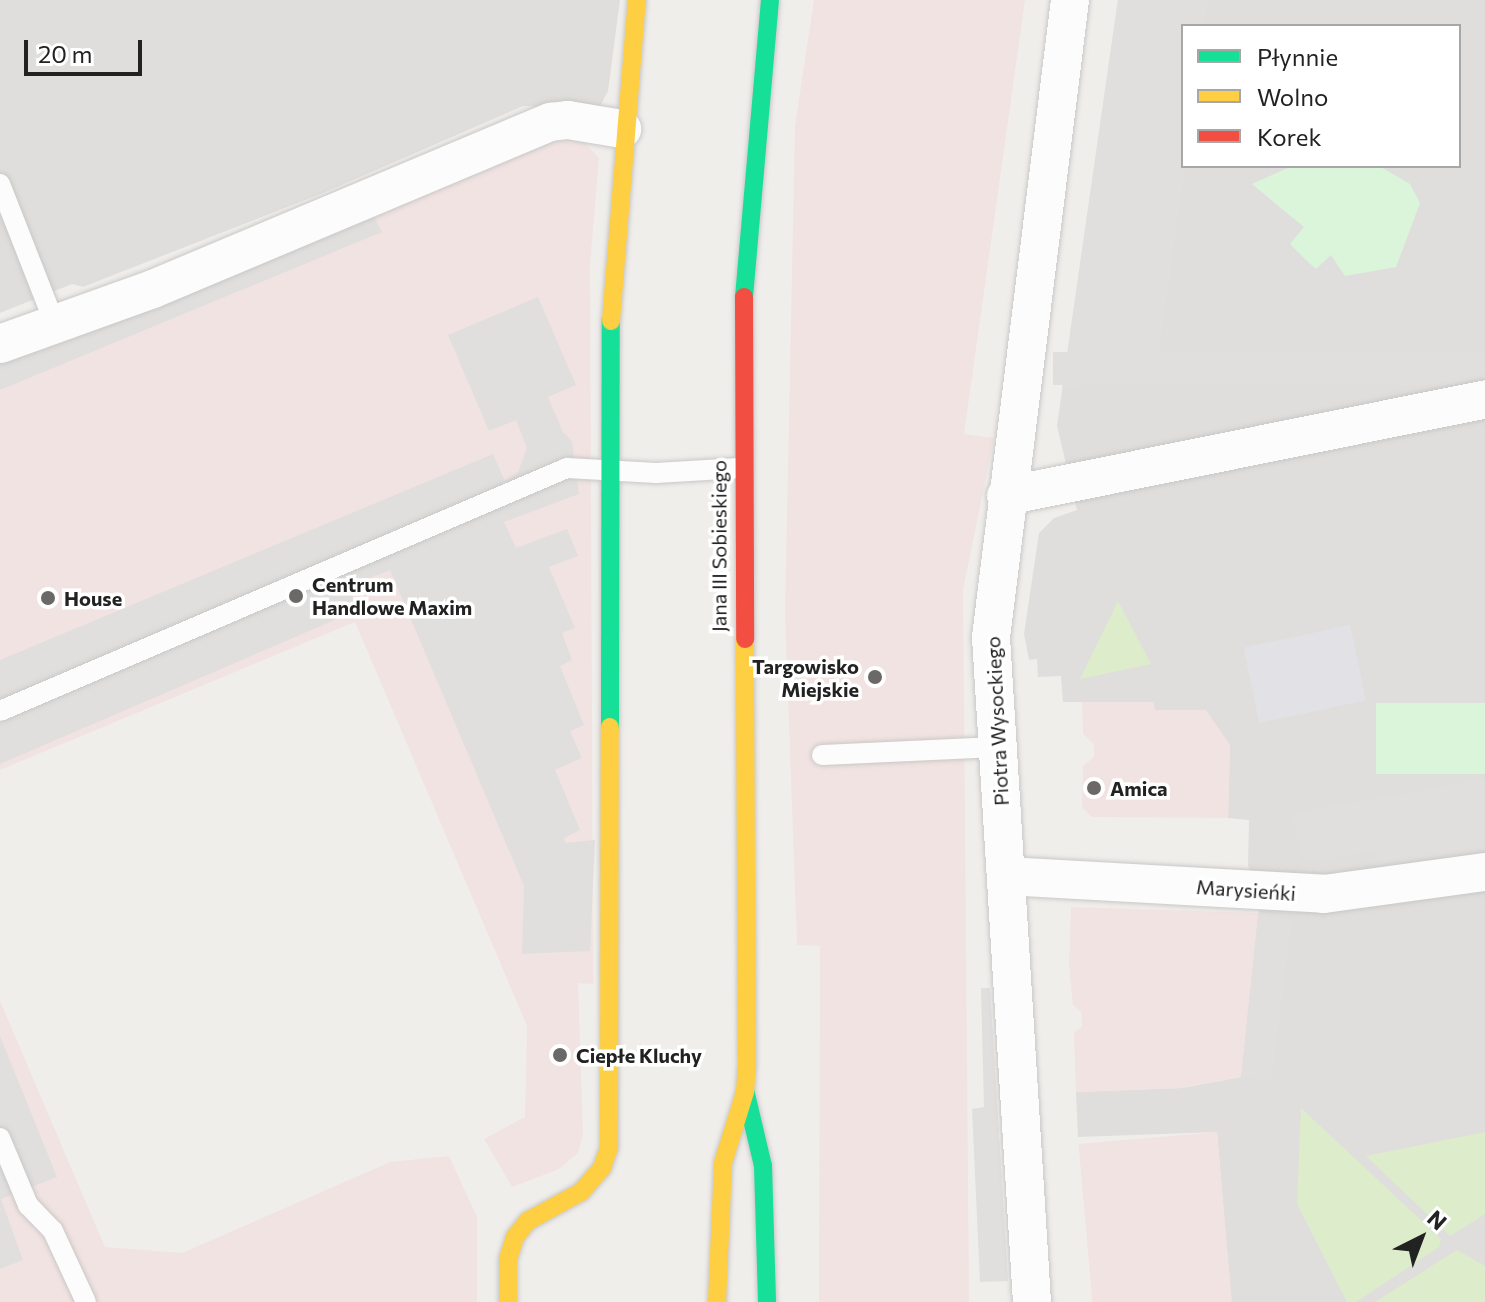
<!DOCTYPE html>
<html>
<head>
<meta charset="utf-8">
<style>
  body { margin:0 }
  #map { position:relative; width:1485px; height:1302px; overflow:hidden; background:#f0eeeb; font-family:Commissioner,sans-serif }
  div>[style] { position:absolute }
  .residential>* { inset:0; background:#dfdedc }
  .commercial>* { inset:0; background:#f1e3e1; transform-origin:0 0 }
  .grass>* { inset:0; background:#ddeccb }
  .park>* { inset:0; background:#daf5da; transform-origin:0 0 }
  .parking>* { inset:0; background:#e0dfde; transform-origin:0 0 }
  .plaza>* { inset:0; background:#e2e1e5; transform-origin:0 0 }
  .roads { filter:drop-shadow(0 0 2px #c9c8c7) drop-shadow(0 0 2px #c9c8c7) }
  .lane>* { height:20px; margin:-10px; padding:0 10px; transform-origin:10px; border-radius:10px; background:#fdfcfc }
  .street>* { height:38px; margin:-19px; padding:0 19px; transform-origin:19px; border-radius:19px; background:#fdfcfc }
  .fast>* { height:18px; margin:-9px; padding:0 9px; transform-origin:9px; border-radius:9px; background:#16e098 }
  .slow>* { height:18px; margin:-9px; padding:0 9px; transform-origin:9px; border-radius:9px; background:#ffcf43 }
  .jam>* { height:18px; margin:-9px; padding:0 9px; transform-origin:9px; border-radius:9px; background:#f24e42 }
  .dots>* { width:22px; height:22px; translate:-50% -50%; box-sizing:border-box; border:4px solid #fff; border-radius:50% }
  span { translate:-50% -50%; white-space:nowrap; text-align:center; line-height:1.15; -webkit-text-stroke:7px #fff; paint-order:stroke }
  .street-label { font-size:20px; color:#222 }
  .poi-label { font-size:20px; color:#222; font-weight:700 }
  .left { translate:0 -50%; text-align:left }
  .right { translate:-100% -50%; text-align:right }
  .legend { position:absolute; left:1181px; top:24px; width:280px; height:144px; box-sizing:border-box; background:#fff; border:2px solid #a7a7a7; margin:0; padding:10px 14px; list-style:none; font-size:24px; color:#222 }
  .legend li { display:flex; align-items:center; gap:16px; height:40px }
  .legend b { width:40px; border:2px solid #a7a7a7 }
  .north { position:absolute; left:1381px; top:1198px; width:80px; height:80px; -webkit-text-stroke:6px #fff; paint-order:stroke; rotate:42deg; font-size:22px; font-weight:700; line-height:32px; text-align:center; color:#222 }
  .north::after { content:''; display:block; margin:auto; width:28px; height:36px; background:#222; clip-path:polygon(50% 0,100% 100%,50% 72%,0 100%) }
  .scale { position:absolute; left:24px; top:40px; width:118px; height:36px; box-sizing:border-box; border:4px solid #222; border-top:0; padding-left:10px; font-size:24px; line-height:28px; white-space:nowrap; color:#222; -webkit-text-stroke:6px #fff; paint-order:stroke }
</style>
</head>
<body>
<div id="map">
  <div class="residential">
    <i style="clip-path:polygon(0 0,620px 0,608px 91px,599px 108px,523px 106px,323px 193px,83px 287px,72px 284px,0 313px)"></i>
    <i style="clip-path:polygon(evenodd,1118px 0,1485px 0,1485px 1302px,1217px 1302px,1231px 1301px,1217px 1132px,1078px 1137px,1076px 1092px,1182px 1088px,1241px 1077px,1260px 901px,1248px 865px,1249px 820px,1228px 818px,1230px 745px,1155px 710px,1153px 702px,1063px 702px,1061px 676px,1038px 677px,1037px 659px,1029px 660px,1024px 634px,1039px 533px,1054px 518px,1077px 510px,1057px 426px,1118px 0,1183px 26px,1459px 26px,1459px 166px,1183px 166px,1183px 26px)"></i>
  </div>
  <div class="commercial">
    <i style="clip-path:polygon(814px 0,1025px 0,964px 434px,994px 438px,963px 590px,969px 1302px,819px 1302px,820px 946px,797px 945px,785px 613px,795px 126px)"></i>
    <i style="clip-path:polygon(561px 137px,584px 142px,599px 158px,590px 264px,593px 984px,578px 983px,583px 1135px,578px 1153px,559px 1169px,512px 1187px,484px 1139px,525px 1117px,527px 1026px,355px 622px,0 770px,0 359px,374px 217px)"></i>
    <i style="clip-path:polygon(1082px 702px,1153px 702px,1155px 710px,1206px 710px,1230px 745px,1228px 818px,1092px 817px,1082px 808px,1083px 766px,1094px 757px,1094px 744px,1083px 734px)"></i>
    <i style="clip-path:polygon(1071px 907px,1258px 913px,1241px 1077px,1182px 1088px,1076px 1092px,1074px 1033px,1082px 1026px,1081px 1012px,1073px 1005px,1069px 966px)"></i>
    <i style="clip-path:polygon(0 1001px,105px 1247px,182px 1253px,390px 1162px,449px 1156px,477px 1217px,477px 1302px,0 1302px)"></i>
    <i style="left:1217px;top:1132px;width:170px;height:139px;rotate:85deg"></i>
  </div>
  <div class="grass">
    <i style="clip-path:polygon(1118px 601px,1151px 664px,1080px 679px)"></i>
    <i style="clip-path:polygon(1301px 1108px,1441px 1239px,1439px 1247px,1356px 1302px,1347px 1302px,1297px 1204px)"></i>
    <i style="clip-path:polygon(1485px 1132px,1485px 1214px,1450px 1236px,1366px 1156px)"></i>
    <i style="clip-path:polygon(1457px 1250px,1485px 1266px,1485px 1302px,1375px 1302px)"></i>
  </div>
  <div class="park">
    <i style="clip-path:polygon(1292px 166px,1379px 166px,1410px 184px,1420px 203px,1396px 267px,1345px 276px,1331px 255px,1316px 269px,1309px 263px,1290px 244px,1304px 227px,1252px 184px)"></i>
    <i style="left:1485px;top:703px;width:71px;height:109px;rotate:90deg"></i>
  </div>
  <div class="parking">
    <i style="clip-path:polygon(1118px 0,1208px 0,1204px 26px,1183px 26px,1185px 166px,1157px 364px,1062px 389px)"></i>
    <i style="clip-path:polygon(374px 217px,382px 232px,0 390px,0 359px)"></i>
    <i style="clip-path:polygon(538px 297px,576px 385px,548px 397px,563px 432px,572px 441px,579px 494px,504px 522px,516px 548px,567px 529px,578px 556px,549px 567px,575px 628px,562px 633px,572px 660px,560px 666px,584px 725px,570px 731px,582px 758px,555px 770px,580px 830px,564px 838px,565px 843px,595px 840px,590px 951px,522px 954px,524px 886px,390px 570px,348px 586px,358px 610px,0 764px,0 660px,493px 454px,505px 481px,518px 472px,527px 448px,516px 420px,489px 431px,448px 335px)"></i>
    <i style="left:1485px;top:352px;width:33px;height:432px;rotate:90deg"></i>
    <i style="clip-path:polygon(1485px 779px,1485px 859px,1382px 877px,1378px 851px,1303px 862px,1292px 813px)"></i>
    <i style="clip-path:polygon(1258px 913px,1292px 921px,1271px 1080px,1241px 1077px)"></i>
    <i style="clip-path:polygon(981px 988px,990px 988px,1008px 1281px,980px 1282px,972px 1109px,984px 1107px)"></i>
    <i style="clip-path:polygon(0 1036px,57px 1177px,1px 1199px,23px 1260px,0 1269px)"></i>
  </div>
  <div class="plaza">
    <i style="left:1350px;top:625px;width:77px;height:109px;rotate:78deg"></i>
  </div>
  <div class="roads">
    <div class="lane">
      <i style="left:0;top:184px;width:150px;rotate:68.6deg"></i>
      <i style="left:0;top:711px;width:617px;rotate:-23.2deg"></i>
      <i style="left:567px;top:468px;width:89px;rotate:3.2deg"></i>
      <i style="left:656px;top:473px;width:84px;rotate:-3.4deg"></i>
      <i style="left:822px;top:755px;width:176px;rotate:-2.6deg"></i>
      <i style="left:0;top:1138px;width:73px;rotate:67.3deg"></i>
      <i style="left:28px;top:1205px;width:36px;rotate:46deg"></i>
      <i style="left:53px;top:1231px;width:78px;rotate:65.1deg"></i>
    </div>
    <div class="street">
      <i style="left:0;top:344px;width:163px;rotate:-19.8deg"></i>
      <i style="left:153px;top:289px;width:432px;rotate:-22.8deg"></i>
      <i style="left:551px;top:122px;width:17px;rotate:-7deg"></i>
      <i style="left:568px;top:120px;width:55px;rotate:9.5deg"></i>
      <i style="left:1006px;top:496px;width:489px;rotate:-11.4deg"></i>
      <i style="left:1006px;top:876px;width:319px;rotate:3.2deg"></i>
      <i style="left:1324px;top:894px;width:162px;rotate:-7.8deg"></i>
      <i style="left:1032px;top:1302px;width:666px;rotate:-93.53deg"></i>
      <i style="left:991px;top:637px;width:642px;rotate:-82.93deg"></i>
    </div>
    <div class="fast">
      <i style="left:744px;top:297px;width:298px;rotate:-85deg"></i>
      <i style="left:610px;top:727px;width:406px;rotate:-89.9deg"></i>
      <i style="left:746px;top:1094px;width:74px;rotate:76.7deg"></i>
      <i style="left:763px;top:1166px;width:136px;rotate:88.3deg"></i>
    </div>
    <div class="slow">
      <i style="left:611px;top:321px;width:322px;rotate:-85.4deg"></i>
      <i style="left:508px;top:1302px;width:43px;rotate:-90deg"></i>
      <i style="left:508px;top:1259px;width:23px;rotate:-72deg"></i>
      <i style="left:515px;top:1237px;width:21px;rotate:-51deg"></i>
      <i style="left:528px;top:1221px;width:60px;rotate:-28.7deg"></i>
      <i style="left:581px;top:1192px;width:32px;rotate:-49deg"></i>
      <i style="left:602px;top:1168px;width:21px;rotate:-71deg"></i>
      <i style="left:609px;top:1148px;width:421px;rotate:-89.9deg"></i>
      <i style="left:717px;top:1302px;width:139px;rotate:-87.5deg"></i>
      <i style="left:723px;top:1163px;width:74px;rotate:-72.8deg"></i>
      <i style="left:745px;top:1092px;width:26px;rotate:-86deg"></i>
      <i style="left:747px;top:1066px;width:427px;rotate:-90.3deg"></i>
    </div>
    <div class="jam">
      <i style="left:744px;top:297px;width:342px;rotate:89.8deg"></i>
    </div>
  </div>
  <div class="dots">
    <i style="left:296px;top:596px;background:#6a6968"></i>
    <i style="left:48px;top:598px;background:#6a6968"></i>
    <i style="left:875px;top:677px;background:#6a6968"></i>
    <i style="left:1094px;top:788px;background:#6a6968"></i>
    <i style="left:560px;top:1055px;background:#6a6968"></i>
  </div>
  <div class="street-label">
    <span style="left:719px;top:546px;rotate:-90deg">Jana III Sobieskiego</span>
    <span style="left:997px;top:721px;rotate:-93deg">Piotra Wysockiego</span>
    <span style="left:1246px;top:890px;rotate:4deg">Marysieńki</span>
  </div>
  <div class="poi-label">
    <span class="left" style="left:312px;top:596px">Centrum<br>Handlowe Maxim</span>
    <span class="left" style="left:64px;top:598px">House</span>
    <span class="right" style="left:859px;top:678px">Targowisko<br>Miejskie</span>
    <span class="left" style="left:1110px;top:788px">Amica</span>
    <span class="left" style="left:576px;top:1055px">Ciepłe Kluchy</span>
  </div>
  <ul class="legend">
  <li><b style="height:10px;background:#16e098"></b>Płynnie</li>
  <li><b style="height:10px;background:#ffcf43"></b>Wolno</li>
  <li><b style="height:10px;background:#f24e42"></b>Korek</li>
  </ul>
  <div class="north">N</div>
  <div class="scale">20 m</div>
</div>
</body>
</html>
